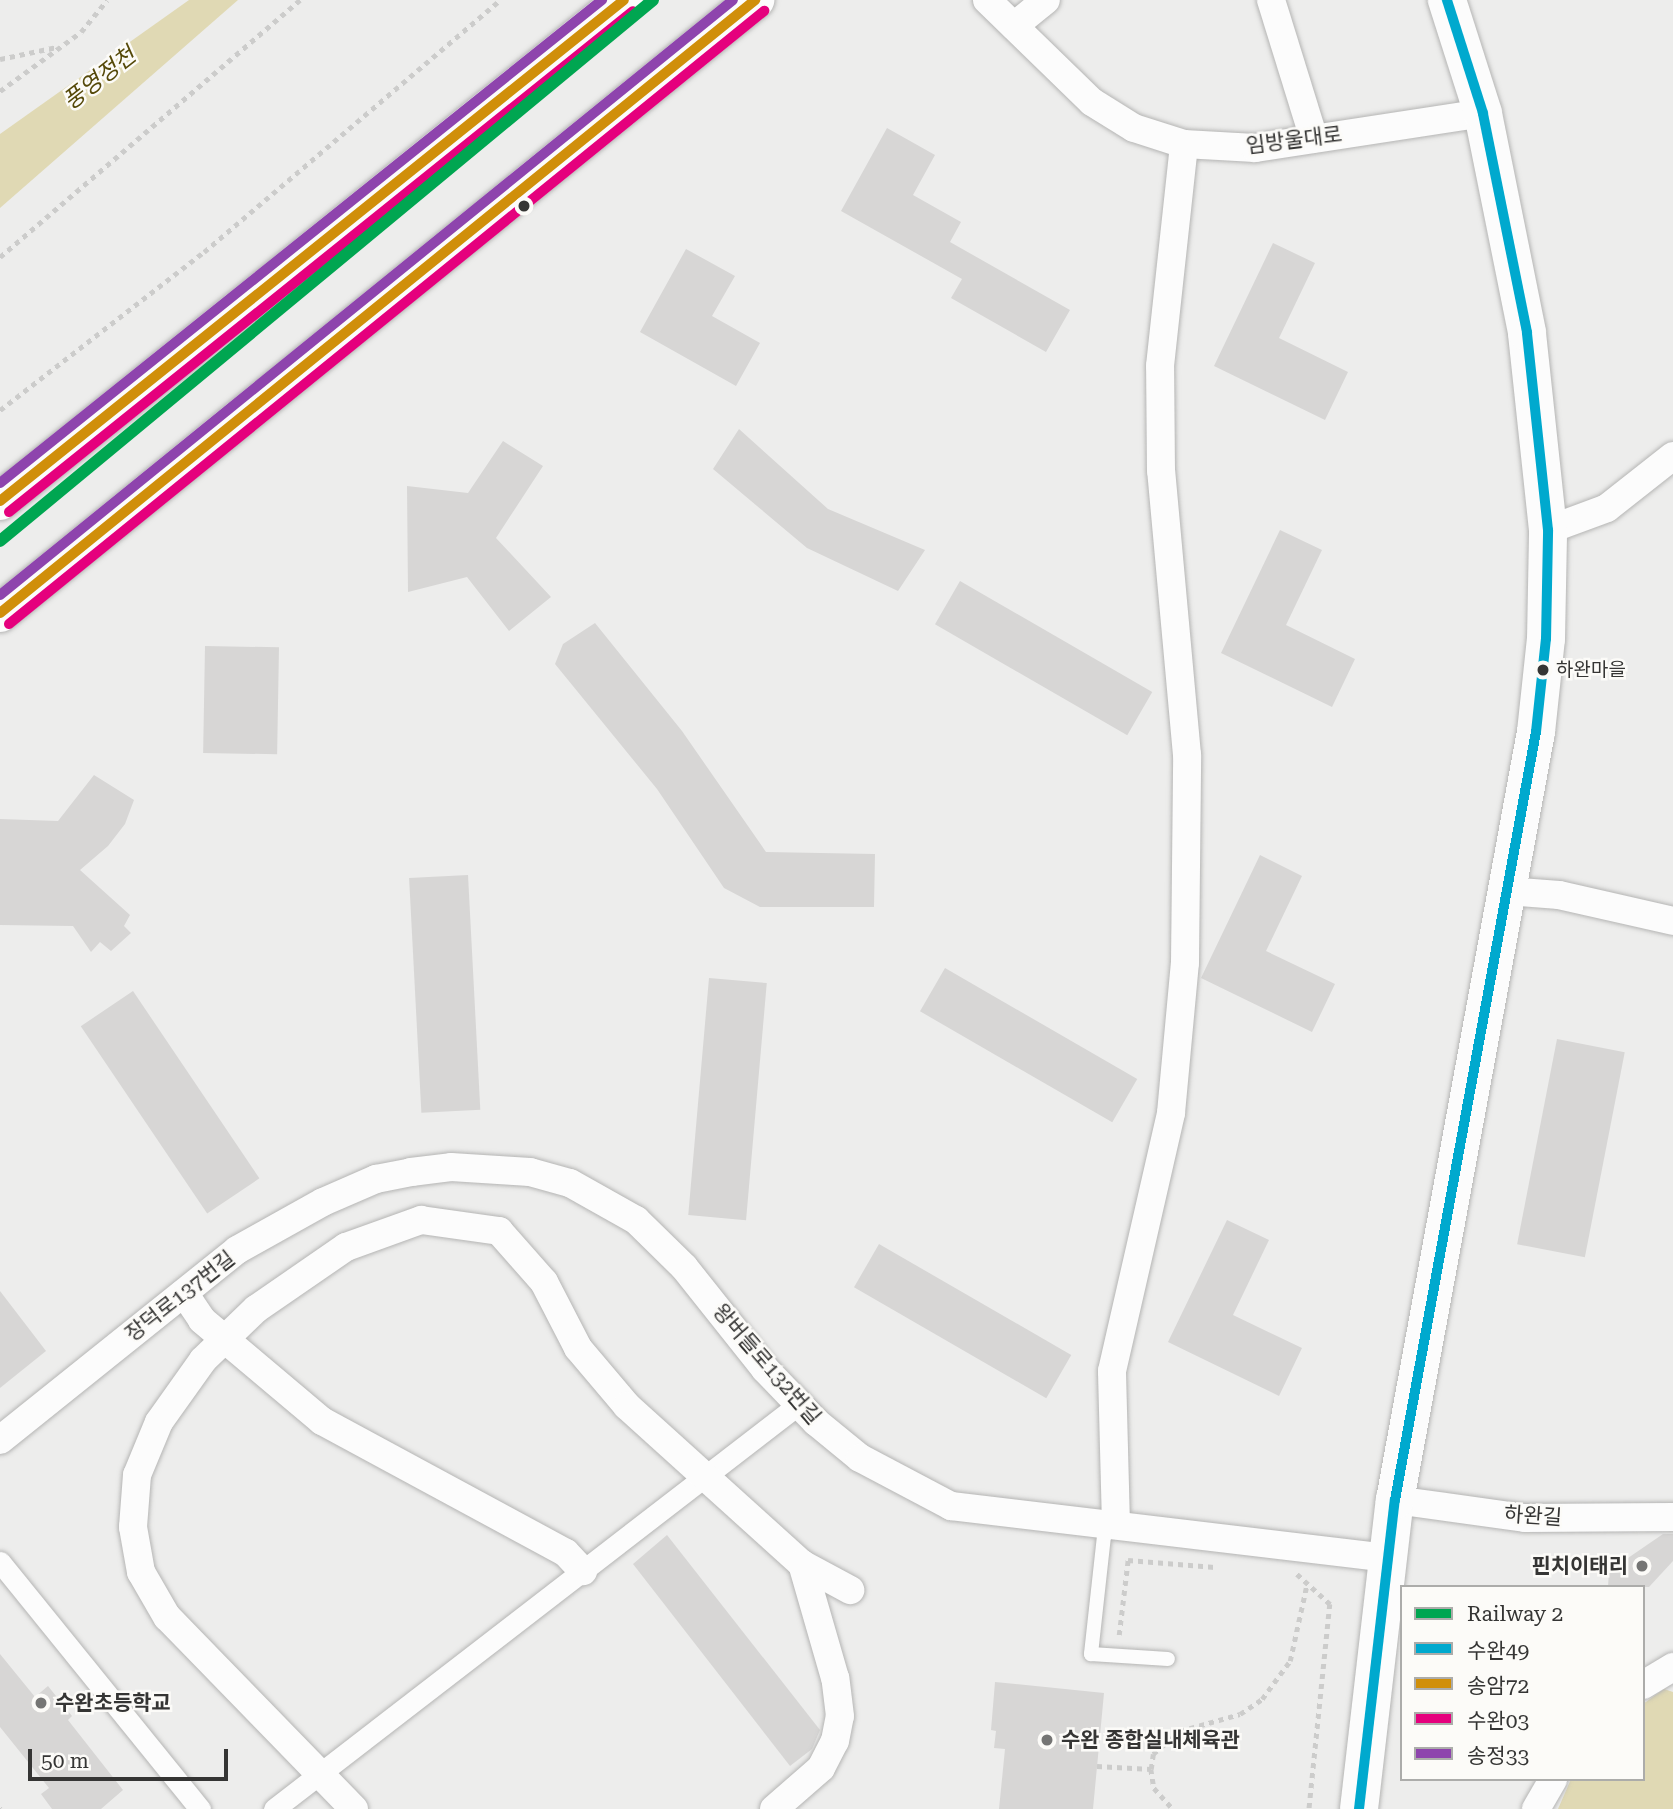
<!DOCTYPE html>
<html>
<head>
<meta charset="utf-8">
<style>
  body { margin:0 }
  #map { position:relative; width:1673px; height:1809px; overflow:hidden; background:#ededec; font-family:"Roboto Serif","Noto Sans KR",serif }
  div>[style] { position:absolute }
  .water>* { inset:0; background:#e0d9b4 }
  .building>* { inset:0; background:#d7d6d5; transform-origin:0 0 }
  .path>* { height:4.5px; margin-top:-2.25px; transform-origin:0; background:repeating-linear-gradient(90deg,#cccccb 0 5px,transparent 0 10px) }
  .roads { filter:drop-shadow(0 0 2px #b5b5b4) drop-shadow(0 0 2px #b5b5b4) }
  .service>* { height:14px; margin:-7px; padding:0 7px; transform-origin:7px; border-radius:7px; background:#fcfcfc }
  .pedestrian>* { height:21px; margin:-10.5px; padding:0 10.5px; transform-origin:10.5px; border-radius:10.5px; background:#fcfcfc }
  .minor>* { height:28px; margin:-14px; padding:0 14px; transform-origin:14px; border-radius:14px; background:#fcfcfc }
  .secondary>* { height:38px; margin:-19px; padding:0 19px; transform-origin:19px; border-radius:19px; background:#fcfcfc }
  .bus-1>* { height:10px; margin:-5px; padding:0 5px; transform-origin:5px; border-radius:5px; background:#00a9ce }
  .bus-2>* { height:10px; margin:-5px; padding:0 5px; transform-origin:5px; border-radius:5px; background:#d08f0a }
  .bus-3>* { height:10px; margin:-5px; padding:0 5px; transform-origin:5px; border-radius:5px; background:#e5007d }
  .bus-4>* { height:10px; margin:-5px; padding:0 5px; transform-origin:5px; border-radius:5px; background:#8e44ad }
  .rail-1>* { height:12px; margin:-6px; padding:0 6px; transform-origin:6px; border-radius:6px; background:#00a651 }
  .dots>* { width:19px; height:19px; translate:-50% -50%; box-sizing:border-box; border:4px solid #fcfbf8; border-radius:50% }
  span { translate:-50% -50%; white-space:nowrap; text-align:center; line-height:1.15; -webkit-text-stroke:5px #fcfbf8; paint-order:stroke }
  .bus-label { font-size:19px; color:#353534 }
  .left { translate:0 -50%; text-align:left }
  .street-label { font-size:21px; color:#353534 }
  .poi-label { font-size:21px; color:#353534; font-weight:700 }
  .right { translate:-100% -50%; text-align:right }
  .water-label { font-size:23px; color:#554909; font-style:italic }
  .legend { position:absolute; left:1400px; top:1585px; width:245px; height:196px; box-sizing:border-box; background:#fcfbf8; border:2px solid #acacaa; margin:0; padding:9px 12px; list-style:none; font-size:21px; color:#353534 }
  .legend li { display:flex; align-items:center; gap:14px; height:35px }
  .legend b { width:35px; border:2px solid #acacaa }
  .scale { position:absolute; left:28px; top:1749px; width:200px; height:32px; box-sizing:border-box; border:4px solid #353534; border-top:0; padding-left:9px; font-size:21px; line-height:24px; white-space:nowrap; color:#353534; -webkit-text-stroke:5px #fcfbf8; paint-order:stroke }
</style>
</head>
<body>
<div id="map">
  <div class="water">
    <i style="clip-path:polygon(189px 0,238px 0,0 208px,0 134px)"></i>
    <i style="clip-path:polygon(1664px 1689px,1673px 1692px,1673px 1809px,1558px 1809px,1571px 1779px,1643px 1779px,1643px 1704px)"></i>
  </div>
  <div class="building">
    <i style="clip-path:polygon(887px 128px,935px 155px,913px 195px,961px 222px,950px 242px,1070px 310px,1046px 352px,951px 298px,962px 279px,841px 211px)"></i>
    <i style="clip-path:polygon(1273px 243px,1315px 263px,1279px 338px,1348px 372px,1325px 420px,1214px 366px)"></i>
    <i style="clip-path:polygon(686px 249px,735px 276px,712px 316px,760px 343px,736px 386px,640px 332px)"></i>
    <i style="clip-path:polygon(739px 429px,828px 509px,925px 550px,898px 591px,807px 548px,713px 469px)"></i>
    <i style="clip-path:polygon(503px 441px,543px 466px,496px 538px,551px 597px,509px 631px,467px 577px,408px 592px,407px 486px,468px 493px)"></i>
    <i style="clip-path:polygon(1280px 530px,1322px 550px,1286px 625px,1355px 659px,1332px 707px,1221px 653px)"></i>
    <i style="left:960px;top:581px;width:222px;height:50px;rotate:30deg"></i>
    <i style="clip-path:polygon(595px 623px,682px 731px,766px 852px,875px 854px,874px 907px,760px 907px,724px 888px,657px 789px,555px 664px,563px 644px)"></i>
    <i style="left:205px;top:646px;width:74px;height:107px;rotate:1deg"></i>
    <i style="clip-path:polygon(94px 775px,134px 800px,125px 824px,108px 846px,80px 870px,130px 915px,124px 926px,131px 933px,111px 951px,100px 942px,91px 952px,73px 926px,0 925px,0 819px,58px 821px)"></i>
    <i style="clip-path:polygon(1260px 855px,1302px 876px,1266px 951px,1335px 984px,1312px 1032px,1201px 978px)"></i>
    <i style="left:468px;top:875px;width:235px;height:59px;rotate:87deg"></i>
    <i style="left:945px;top:968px;width:222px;height:50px;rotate:30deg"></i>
    <i style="left:709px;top:978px;width:58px;height:238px;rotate:5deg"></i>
    <i style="left:133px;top:991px;width:226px;height:63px;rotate:56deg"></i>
    <i style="left:1557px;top:1039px;width:69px;height:209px;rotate:11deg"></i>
    <i style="clip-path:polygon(1227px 1220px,1269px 1240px,1233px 1315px,1302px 1348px,1279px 1396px,1168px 1342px)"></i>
    <i style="left:879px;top:1244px;width:222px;height:50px;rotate:30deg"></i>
    <i style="clip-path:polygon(0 1291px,46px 1351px,0 1388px)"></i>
    <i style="clip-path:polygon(1663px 1534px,1673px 1534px,1673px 1561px,1649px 1587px,1608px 1587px,1609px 1571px)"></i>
    <i style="clip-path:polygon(667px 1535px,820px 1730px,812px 1749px,790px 1766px,633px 1564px)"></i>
    <i style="clip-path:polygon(0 1654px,35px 1697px,48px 1686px,72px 1716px,68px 1720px,123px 1790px,101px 1809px,52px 1809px,41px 1794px,49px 1788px,0 1727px)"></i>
    <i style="clip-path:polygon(995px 1682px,1104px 1693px,1093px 1809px,999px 1809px,1005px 1749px,994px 1748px,996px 1731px,991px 1730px)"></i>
  </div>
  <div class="path">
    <i style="left:0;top:59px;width:58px;rotate:-11.9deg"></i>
    <i style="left:0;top:91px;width:100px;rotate:-36.1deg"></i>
    <i style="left:81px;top:32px;width:41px;rotate:-50.9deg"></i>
    <i style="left:0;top:257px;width:395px;rotate:-40.6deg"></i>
    <i style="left:0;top:410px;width:258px;rotate:-37.8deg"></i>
    <i style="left:204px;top:252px;width:389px;rotate:-40.4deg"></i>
    <i style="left:1297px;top:1574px;width:45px;rotate:42.3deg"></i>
    <i style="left:1330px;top:1604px;width:206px;rotate:95.8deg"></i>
    <i style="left:1119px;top:1635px;width:76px;rotate:-83.2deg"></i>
    <i style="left:1128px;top:1560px;width:87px;rotate:4.6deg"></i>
    <i style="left:1097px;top:1766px;width:54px;rotate:3.2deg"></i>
    <i style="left:1151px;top:1769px;width:15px;rotate:-82deg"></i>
    <i style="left:1153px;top:1754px;width:35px;rotate:-40deg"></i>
    <i style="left:1180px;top:1731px;width:62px;rotate:-15.8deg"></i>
    <i style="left:1240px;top:1714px;width:27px;rotate:-34deg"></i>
    <i style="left:1262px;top:1699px;width:47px;rotate:-53.6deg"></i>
    <i style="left:1290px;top:1661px;width:79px;rotate:-77.6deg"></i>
    <i style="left:1151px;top:1769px;width:19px;rotate:81deg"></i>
    <i style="left:1154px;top:1788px;width:28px;rotate:48deg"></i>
    <i style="left:0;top:1808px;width:1px;rotate:45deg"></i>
  </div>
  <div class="roads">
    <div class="service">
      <i style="left:1115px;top:1526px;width:15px;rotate:138deg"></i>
      <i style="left:1104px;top:1536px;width:119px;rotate:96.3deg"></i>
      <i style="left:1091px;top:1654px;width:77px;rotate:3.7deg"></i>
    </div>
    <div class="pedestrian">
      <i style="left:0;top:1562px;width:318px;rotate:51deg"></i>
      <i style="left:274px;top:1809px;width:663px;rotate:-37.65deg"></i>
    </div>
    <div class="minor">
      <i style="left:987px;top:0;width:146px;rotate:44.2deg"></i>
      <i style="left:1092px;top:102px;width:49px;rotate:31.8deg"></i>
      <i style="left:1134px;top:128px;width:52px;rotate:17.7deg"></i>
      <i style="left:1184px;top:144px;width:71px;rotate:3.2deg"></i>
      <i style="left:1255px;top:148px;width:231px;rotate:-8.7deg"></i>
      <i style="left:1271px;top:0;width:145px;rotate:72.8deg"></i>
      <i style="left:1014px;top:26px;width:41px;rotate:-39.1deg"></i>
      <i style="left:1548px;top:530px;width:63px;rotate:-20.4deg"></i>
      <i style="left:1607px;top:508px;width:84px;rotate:-38.2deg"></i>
      <i style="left:1507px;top:891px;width:52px;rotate:4.4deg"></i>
      <i style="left:1559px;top:895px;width:117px;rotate:12.8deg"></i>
      <i style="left:184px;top:1293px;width:32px;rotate:56deg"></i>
      <i style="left:202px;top:1320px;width:157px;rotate:40.1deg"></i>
      <i style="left:322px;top:1421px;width:277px;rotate:28.4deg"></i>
      <i style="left:566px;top:1553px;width:25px;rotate:47deg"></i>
      <i style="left:0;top:1440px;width:304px;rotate:-38.7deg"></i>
      <i style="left:237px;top:1250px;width:98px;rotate:-29.2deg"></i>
      <i style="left:323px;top:1202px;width:58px;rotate:-23.5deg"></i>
      <i style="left:376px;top:1179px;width:36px;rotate:-11deg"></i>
      <i style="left:411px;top:1172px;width:40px;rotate:-7.1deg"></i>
      <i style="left:451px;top:1167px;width:79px;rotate:3.6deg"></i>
      <i style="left:530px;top:1172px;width:41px;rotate:15.4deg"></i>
      <i style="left:570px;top:1183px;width:76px;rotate:29.3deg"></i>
      <i style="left:636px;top:1220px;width:67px;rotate:44.4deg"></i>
      <i style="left:684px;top:1267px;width:130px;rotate:51.5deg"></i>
      <i style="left:765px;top:1369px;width:74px;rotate:46.1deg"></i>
      <i style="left:816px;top:1422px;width:57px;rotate:39.3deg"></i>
      <i style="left:860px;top:1458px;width:103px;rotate:27.8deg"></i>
      <i style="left:951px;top:1506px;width:441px;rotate:6.8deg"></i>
      <i style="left:1395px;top:1500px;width:131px;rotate:7.9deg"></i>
      <i style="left:1525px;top:1518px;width:148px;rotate:-0.4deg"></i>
      <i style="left:1116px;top:1525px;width:154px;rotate:-91.5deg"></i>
      <i style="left:1112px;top:1371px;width:265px;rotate:-77.1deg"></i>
      <i style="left:1171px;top:1113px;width:151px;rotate:-84.7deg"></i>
      <i style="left:1185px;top:963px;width:208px;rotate:-89.4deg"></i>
      <i style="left:1187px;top:755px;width:285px;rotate:-95.2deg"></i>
      <i style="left:1161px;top:471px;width:105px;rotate:-90.5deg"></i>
      <i style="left:1160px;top:366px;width:223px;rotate:-83.8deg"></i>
      <i style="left:1643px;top:1685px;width:35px;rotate:-31deg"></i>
      <i style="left:354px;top:1809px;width:268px;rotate:-134.2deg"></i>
      <i style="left:167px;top:1617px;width:52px;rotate:-120deg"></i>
      <i style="left:141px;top:1572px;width:46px;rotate:-100.1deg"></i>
      <i style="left:133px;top:1527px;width:52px;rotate:-85.6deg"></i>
      <i style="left:137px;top:1475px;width:57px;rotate:-67.5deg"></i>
      <i style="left:159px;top:1422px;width:76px;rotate:-54.6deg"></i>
      <i style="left:203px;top:1360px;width:74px;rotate:-43.9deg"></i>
      <i style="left:256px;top:1309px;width:109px;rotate:-34.6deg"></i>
      <i style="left:346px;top:1247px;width:80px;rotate:-19.8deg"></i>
      <i style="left:421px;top:1220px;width:79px;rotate:8deg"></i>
      <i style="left:499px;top:1231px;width:68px;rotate:48.6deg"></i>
      <i style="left:544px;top:1282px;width:74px;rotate:62.7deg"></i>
      <i style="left:578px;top:1348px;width:76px;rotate:49.8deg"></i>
      <i style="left:627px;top:1406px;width:236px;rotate:42.1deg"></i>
      <i style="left:802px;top:1564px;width:55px;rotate:28.4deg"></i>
      <i style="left:774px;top:1809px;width:62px;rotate:-41.1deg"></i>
      <i style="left:821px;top:1768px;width:30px;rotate:-63deg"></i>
      <i style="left:835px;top:1741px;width:25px;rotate:-79deg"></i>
      <i style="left:840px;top:1716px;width:38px;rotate:-97deg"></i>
      <i style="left:835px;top:1678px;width:119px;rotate:-106.1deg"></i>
      <i style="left:1536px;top:1809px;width:34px;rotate:-60deg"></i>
    </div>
    <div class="secondary">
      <i style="left:0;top:501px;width:800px;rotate:-38.76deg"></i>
      <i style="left:0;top:613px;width:973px;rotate:-39.07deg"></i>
      <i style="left:1359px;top:1809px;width:311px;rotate:-83.4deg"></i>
      <i style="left:1395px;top:1500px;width:781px;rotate:-79.6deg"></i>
      <i style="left:1536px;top:732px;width:94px;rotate:-83.9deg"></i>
      <i style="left:1546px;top:639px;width:109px;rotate:-88.9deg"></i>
      <i style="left:1548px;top:530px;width:199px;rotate:-96.1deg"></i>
      <i style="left:1527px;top:332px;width:223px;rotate:-101.4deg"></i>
      <i style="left:1483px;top:113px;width:119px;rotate:-107.7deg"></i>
    </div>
  </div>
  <div class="bus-1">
    <i style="left:1359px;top:1809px;width:311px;rotate:-83.4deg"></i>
    <i style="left:1395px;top:1500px;width:781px;rotate:-79.6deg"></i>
    <i style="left:1536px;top:732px;width:94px;rotate:-83.9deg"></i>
    <i style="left:1546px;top:639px;width:109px;rotate:-88.9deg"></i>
    <i style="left:1548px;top:530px;width:199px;rotate:-96.1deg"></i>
    <i style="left:1527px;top:332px;width:223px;rotate:-101.4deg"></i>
    <i style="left:1483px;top:113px;width:119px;rotate:-107.7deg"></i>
  </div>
  <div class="bus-2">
    <i style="left:0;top:501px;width:800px;rotate:-38.76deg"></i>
    <i style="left:0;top:613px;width:973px;rotate:-39.07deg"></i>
  </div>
  <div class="bus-3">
    <i style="left:9px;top:512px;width:800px;rotate:-38.76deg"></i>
    <i style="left:9px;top:624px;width:973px;rotate:-39.07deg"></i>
  </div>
  <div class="bus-4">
    <i style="left:0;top:483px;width:772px;rotate:-38.74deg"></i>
    <i style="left:0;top:595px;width:944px;rotate:-39.07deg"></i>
  </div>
  <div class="rail-1">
    <i style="left:0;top:541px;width:848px;rotate:-39.64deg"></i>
  </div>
  <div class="dots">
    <i style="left:524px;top:206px;background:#353534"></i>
    <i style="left:1543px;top:670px;background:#353534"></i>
    <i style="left:1642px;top:1566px;background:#757574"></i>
    <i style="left:41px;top:1703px;background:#757574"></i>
    <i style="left:1047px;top:1740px;background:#757574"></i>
  </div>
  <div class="bus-label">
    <span class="left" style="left:1556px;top:670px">하완마을</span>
  </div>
  <div class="street-label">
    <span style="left:1294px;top:140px;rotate:-7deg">임방울대로</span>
    <span style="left:180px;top:1296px;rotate:-38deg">장덕로137번길</span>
    <span style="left:767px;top:1364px;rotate:49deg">왕버들로132번길</span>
    <span style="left:1533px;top:1516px;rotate:4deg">하완길</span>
  </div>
  <div class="poi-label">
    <span class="right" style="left:1628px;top:1566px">핀치이태리</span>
    <span class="left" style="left:55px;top:1703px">수완초등학교</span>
    <span class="left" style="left:1061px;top:1740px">수완 종합실내체육관</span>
  </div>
  <div class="water-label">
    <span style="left:100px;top:79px;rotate:-38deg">풍영정천</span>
  </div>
  <ul class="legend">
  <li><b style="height:9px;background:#00a651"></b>Railway 2</li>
  <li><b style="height:9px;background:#00a9ce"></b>수완49</li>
  <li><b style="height:9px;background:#d08f0a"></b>송암72</li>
  <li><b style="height:9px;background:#e5007d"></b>수완03</li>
  <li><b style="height:9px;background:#8e44ad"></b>송정33</li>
  </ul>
  <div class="scale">50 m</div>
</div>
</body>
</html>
